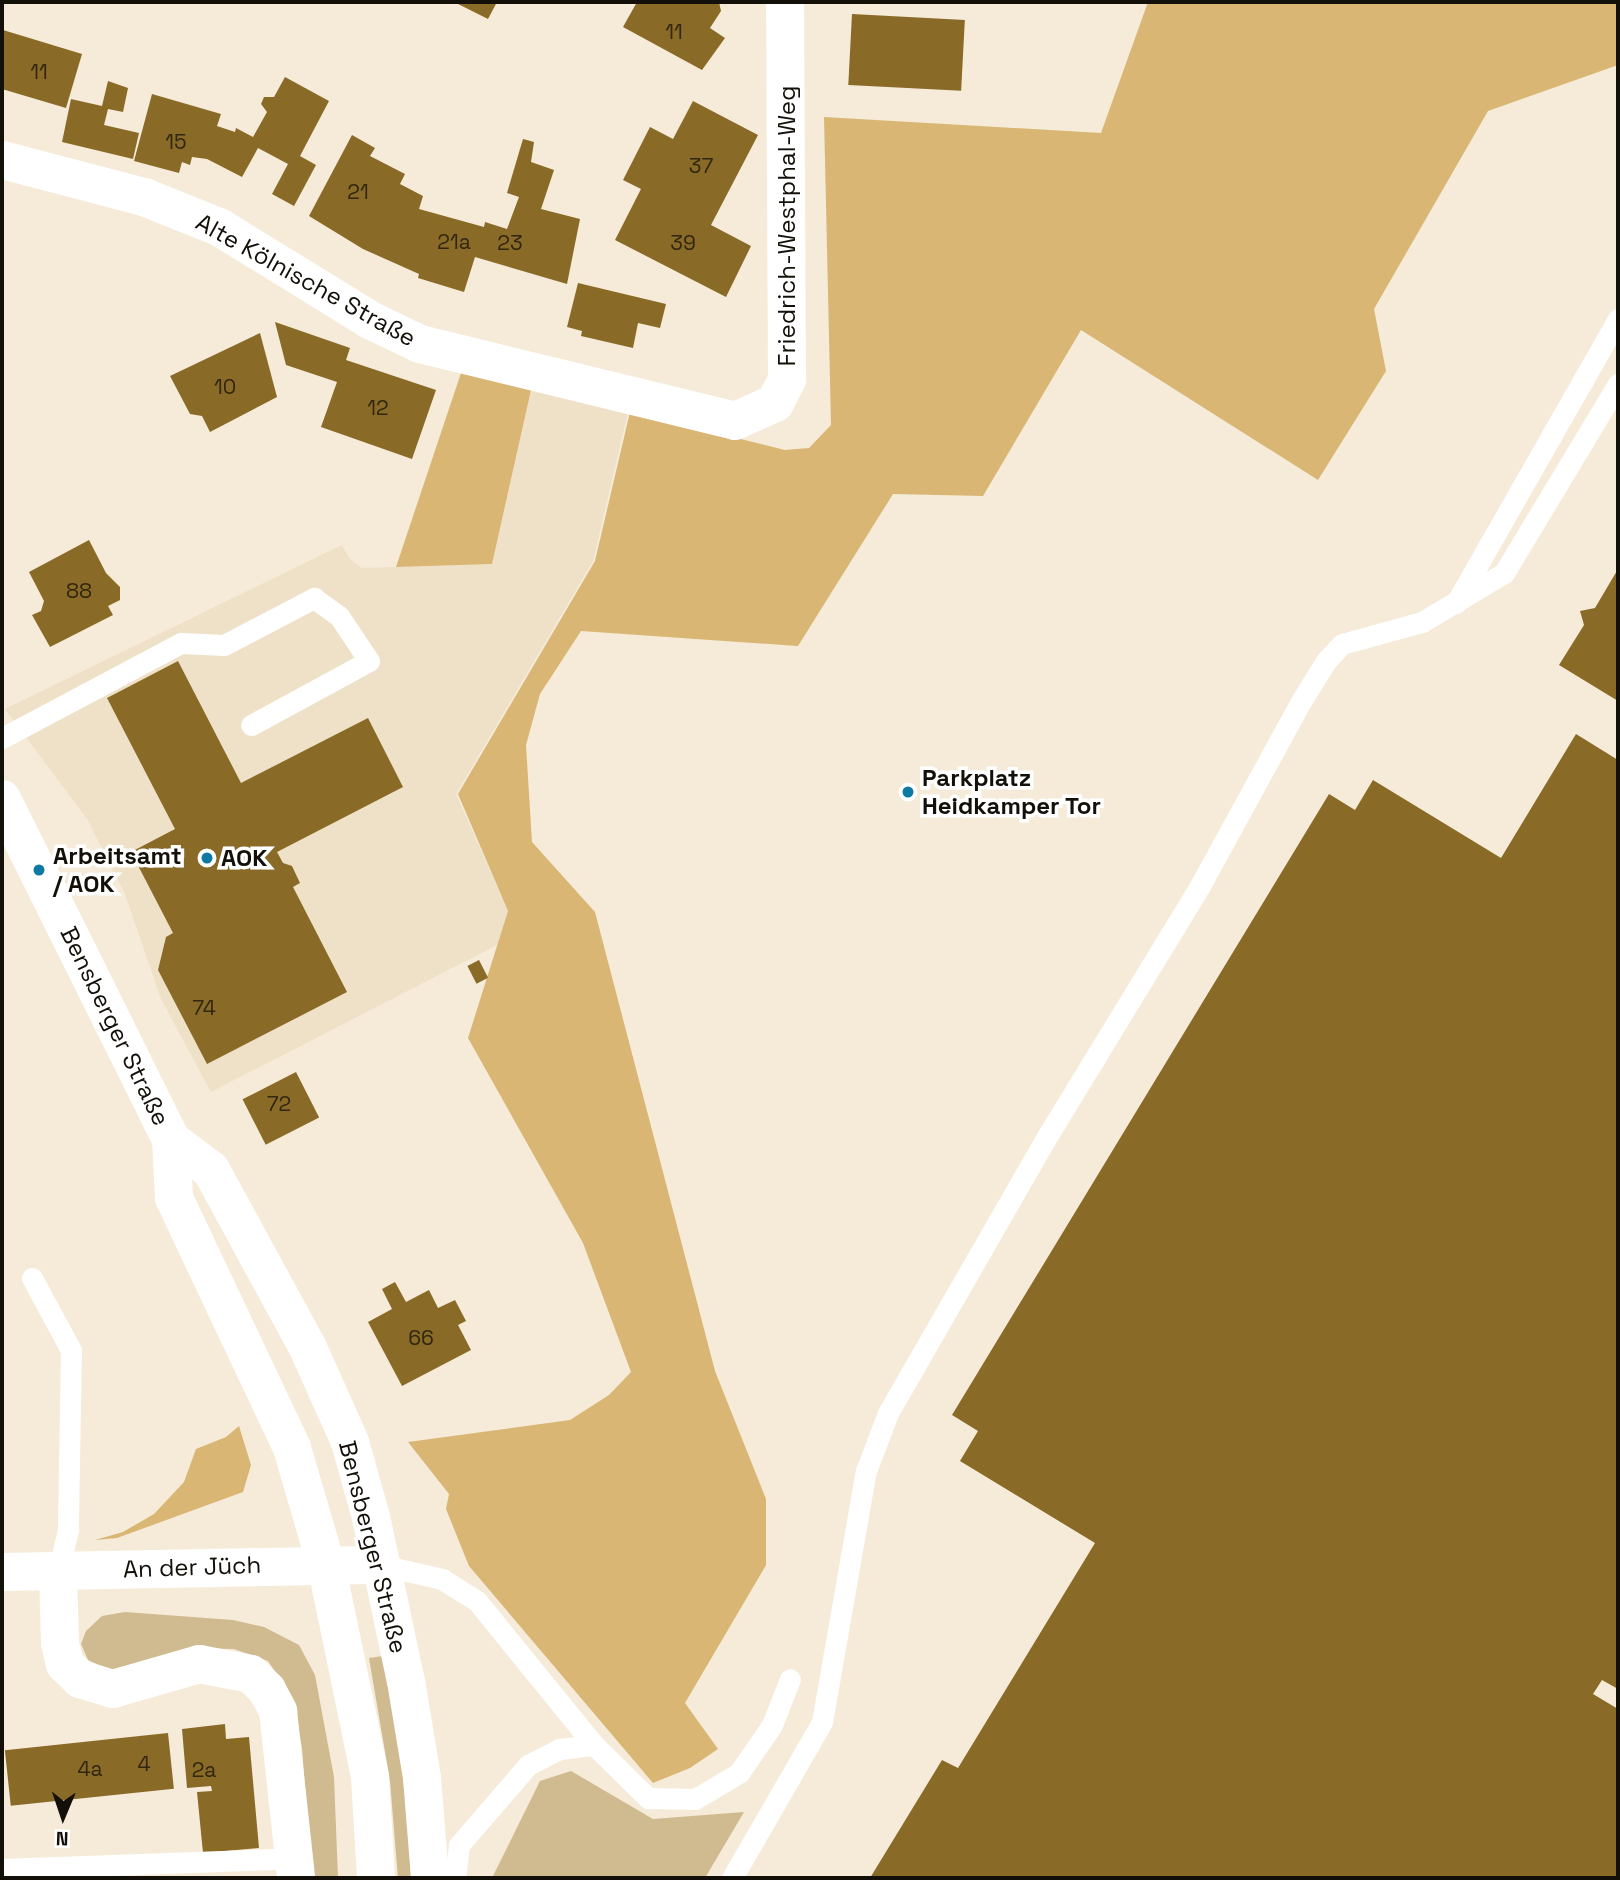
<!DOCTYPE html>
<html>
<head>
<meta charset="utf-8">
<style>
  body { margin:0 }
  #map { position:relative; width:1620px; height:1880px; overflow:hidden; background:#f5ebd8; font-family:"Space Grotesk",sans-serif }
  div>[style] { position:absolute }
  .built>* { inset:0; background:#efe1c7 }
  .green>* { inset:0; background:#d0ba8f }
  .forest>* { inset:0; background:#d9b674 }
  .building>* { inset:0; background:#8a6a27; transform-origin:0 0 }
  .service>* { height:21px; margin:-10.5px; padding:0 10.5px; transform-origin:10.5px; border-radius:10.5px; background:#fff }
  .minor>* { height:38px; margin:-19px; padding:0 19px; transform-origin:19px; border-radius:19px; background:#fff }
  .secondary>* { height:38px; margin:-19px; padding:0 19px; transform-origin:19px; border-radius:19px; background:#fff }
  .dots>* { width:19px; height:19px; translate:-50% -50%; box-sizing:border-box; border:4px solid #fff; border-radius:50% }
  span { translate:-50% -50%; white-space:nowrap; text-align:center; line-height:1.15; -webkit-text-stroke:7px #fff; paint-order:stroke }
  .number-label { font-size:21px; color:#312610 }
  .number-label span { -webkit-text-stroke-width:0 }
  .street-label { font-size:24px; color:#130f09 }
  .poi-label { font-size:24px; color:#130f09; font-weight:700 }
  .left { translate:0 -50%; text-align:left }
  .frame { position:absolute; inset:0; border:4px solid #130f09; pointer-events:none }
  .north { position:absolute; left:28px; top:1782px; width:70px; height:70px; -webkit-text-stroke:5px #fff; paint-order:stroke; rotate:182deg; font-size:19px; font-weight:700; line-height:28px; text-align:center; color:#130f09 }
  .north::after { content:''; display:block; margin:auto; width:24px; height:32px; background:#130f09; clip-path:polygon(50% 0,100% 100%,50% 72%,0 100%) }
</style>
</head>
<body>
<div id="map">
  <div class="built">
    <i style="clip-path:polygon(531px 390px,628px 412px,593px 561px,456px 794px,508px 911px,497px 945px,211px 1092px,161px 999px,125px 894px,87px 819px,5px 709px,342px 545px,350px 559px,362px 568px,492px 564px)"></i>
  </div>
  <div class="green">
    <i style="clip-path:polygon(125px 1612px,233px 1620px,264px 1627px,299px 1645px,315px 1675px,334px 1777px,338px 1878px,312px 1878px,302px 1748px,293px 1699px,268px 1661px,234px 1649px,192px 1648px,110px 1670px,88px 1660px,81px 1644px,86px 1631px,102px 1616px)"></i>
    <i style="clip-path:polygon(383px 1656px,407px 1793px,411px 1878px,398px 1878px,390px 1781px,369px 1658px)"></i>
    <i style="clip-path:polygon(571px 1771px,653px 1819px,744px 1812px,705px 1878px,492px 1878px,540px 1781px)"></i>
  </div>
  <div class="forest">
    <i style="clip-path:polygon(1148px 2px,1618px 2px,1618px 65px,1488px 111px,1374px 309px,1386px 371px,1318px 480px,1081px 330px,983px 496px,893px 494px,798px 646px,581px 631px,540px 694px,526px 745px,532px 842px,595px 912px,715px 1371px,766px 1499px,766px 1565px,685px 1703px,718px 1749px,690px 1768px,653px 1783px,469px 1566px,446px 1509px,449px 1494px,408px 1442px,570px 1420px,609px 1395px,631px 1372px,583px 1243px,468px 1038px,508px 911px,458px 794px,595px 561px,630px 412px,785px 450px,809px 448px,831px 425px,824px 117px,1101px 133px)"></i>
    <i style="clip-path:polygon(462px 370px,531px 390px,492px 564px,396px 567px)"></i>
    <i style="clip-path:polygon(239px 1426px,251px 1465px,243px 1492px,117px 1538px,95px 1540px,123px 1532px,154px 1514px,184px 1482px,196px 1449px,226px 1437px)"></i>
  </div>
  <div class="building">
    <i style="clip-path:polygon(454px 2px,497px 2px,488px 19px)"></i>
    <i style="clip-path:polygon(637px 2px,719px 2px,721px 11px,710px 28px,725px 38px,702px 70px,623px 27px)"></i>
    <i style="left:852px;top:14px;width:113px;height:71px;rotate:3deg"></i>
    <i style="clip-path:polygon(3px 30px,82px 54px,66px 108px,2px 89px)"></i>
    <i style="clip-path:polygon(285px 77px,329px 101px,300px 156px,316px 165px,294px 206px,272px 194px,288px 164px,258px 148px,242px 177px,207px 159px,192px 157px,190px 165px,182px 162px,179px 173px,134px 161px,152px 94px,221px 114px,217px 126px,235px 132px,236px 128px,253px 137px,267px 112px,261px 104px,264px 97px,274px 97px)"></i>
    <i style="clip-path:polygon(108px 81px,128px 88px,123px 112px,108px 109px,104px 125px,139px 133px,133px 159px,62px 142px,71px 99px,102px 106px)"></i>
    <i style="clip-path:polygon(693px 101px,758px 135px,711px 225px,751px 246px,726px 297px,615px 240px,641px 189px,623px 180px,650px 127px,673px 139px)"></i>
    <i style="clip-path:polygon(352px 135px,375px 148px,370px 156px,405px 174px,400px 184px,423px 196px,419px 209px,484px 227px,485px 222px,507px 229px,519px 197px,507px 193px,520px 149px,523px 139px,534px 142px,531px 162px,554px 170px,541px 209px,580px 219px,567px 284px,475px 257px,464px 292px,418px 278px,419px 274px,363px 249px,309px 216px)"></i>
    <i style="clip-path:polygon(578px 283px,666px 304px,660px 328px,638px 323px,633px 348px,581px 336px,582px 331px,567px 327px)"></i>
    <i style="clip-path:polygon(275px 322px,350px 348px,346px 360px,436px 390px,412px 459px,321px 427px,337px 382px,286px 365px)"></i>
    <i style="clip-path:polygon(260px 333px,277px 397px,210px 432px,202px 416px,190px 414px,170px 376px)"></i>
    <i style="clip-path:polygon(89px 540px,106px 573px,120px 587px,120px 600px,108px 606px,113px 615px,50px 647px,32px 615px,41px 611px,44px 601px,29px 572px)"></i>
    <i style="clip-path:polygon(1618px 569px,1618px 701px,1559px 665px,1584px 625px,1580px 611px,1595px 608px)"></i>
    <i style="clip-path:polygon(178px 661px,241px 783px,368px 718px,403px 787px,277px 852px,283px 863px,292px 866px,300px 883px,293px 887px,347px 992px,207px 1064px,158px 970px,166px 937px,173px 933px,131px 852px,175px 829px,107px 698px)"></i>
    <i style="clip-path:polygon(1576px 734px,1618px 760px,1618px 1689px,1602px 1680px,1593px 1694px,1618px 1709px,1618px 1878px,870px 1878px,942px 1760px,958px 1768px,1095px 1543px,960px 1461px,978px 1431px,952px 1415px,1329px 794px,1355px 810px,1373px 780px,1501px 858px)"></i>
    <i style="left:479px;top:960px;width:20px;height:13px;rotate:63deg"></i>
    <i style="left:296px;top:1072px;width:51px;height:60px;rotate:63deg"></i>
    <i style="clip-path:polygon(395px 1282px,406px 1302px,429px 1290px,438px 1308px,455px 1300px,466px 1321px,458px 1325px,471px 1350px,402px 1386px,368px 1322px,392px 1309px,382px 1289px)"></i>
    <i style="clip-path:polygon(225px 1724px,226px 1739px,249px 1737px,259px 1848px,203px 1853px,197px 1792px,212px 1791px,211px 1786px,187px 1788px,182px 1729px)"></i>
    <i style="left:168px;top:1733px;width:56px;height:164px;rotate:84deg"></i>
  </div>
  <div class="service">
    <i style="left:1456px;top:603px;width:327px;rotate:-60.3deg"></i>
    <i style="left:2px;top:738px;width:203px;rotate:-28deg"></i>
    <i style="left:181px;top:643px;width:43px;rotate:2.7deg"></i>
    <i style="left:224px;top:645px;width:102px;rotate:-27.6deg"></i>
    <i style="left:314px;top:598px;width:31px;rotate:36deg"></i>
    <i style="left:339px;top:616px;width:54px;rotate:56.3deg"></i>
    <i style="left:369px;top:661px;width:134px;rotate:151.5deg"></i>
    <i style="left:32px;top:1278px;width:82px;rotate:61.6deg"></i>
    <i style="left:71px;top:1350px;width:180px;rotate:91deg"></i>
    <i style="left:68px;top:1530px;width:43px;rotate:103.4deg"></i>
    <i style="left:381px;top:1565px;width:63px;rotate:12.9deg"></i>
    <i style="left:442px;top:1579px;width:41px;rotate:32.2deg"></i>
    <i style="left:477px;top:1601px;width:186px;rotate:50.9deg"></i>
    <i style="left:2px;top:1869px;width:294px;rotate:-2.1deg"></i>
    <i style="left:455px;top:1878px;width:33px;rotate:-83deg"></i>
    <i style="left:459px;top:1845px;width:106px;rotate:-49.2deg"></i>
    <i style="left:528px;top:1765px;width:36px;rotate:-27deg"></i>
    <i style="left:560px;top:1749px;width:34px;rotate:-7deg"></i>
    <i style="left:594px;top:1745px;width:76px;rotate:44.5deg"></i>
    <i style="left:648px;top:1798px;width:47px;rotate:1.2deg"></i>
    <i style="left:695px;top:1799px;width:51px;rotate:-30.6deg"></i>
    <i style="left:739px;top:1773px;width:58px;rotate:-55.5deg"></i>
    <i style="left:772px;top:1725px;width:49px;rotate:-68.6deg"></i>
    <i style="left:732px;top:1878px;width:180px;rotate:-60deg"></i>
    <i style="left:822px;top:1722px;width:255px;rotate:-80.1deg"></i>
    <i style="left:866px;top:1471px;width:62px;rotate:-69.2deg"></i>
    <i style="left:888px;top:1413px;width:321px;rotate:-60.1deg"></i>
    <i style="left:1048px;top:1135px;width:294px;rotate:-58.6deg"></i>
    <i style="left:1201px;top:884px;width:206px;rotate:-61.3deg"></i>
    <i style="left:1300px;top:703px;width:49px;rotate:-58.2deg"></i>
    <i style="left:1326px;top:661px;width:23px;rotate:-47deg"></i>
    <i style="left:1342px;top:644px;width:83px;rotate:-15.4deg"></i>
    <i style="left:1422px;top:622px;width:96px;rotate:-30.9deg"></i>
    <i style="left:1504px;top:573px;width:221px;rotate:-58.9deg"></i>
  </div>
  <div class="minor">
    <i style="left:2px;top:160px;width:147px;rotate:14.6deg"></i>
    <i style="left:144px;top:197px;width:81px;rotate:21.8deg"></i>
    <i style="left:219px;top:227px;width:177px;rotate:31.6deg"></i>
    <i style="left:370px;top:320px;width:55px;rotate:25.6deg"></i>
    <i style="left:420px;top:344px;width:324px;rotate:13.7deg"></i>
    <i style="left:735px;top:421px;width:44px;rotate:-24.2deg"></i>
    <i style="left:775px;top:403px;width:27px;rotate:-63deg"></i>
    <i style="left:787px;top:379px;width:377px;rotate:-90.3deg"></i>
    <i style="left:2px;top:1572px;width:379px;rotate:-1.1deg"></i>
    <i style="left:58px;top:1572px;width:71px;rotate:88.4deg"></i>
    <i style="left:60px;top:1643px;width:22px;rotate:77deg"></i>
    <i style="left:65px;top:1664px;width:21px;rotate:45deg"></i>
    <i style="left:80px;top:1679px;width:34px;rotate:17deg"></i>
    <i style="left:113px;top:1689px;width:90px;rotate:-16.2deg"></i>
    <i style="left:199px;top:1664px;width:53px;rotate:10.9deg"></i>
    <i style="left:251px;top:1674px;width:23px;rotate:45deg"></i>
    <i style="left:267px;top:1690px;width:24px;rotate:62deg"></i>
    <i style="left:278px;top:1711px;width:168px;rotate:83.8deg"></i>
  </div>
  <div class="secondary">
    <i style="left:2px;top:799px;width:381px;rotate:63.6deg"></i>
    <i style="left:171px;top:1140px;width:58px;rotate:87deg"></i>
    <i style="left:174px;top:1198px;width:276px;rotate:64.7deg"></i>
    <i style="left:292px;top:1448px;width:121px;rotate:73.7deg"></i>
    <i style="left:326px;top:1564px;width:217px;rotate:78.3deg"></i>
    <i style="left:370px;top:1777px;width:101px;rotate:86.6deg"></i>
    <i style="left:171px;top:1140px;width:50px;rotate:36.9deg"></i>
    <i style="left:211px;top:1170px;width:203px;rotate:61.4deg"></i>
    <i style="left:308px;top:1348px;width:103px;rotate:65.9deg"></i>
    <i style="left:350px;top:1442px;width:78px;rotate:74.4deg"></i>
    <i style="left:371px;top:1517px;width:168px;rotate:78deg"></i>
    <i style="left:406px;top:1681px;width:98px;rotate:80.6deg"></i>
    <i style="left:422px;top:1778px;width:100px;rotate:85.4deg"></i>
  </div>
  <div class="dots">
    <i style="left:908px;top:792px;background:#0e79a3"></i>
    <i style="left:207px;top:858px;background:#0e79a3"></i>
    <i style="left:39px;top:870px;background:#0e79a3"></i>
  </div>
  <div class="number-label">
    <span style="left:674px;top:32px">11</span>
    <span style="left:39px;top:72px">11</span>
    <span style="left:176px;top:142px">15</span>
    <span style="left:701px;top:166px">37</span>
    <span style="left:358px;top:192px">21</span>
    <span style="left:454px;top:242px">21a</span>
    <span style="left:510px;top:243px">23</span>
    <span style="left:683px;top:243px">39</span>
    <span style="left:225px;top:387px">10</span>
    <span style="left:378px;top:408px">12</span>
    <span style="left:79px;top:591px">88</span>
    <span style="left:204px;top:1008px">74</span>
    <span style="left:279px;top:1104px">72</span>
    <span style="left:421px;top:1338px">66</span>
    <span style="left:144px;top:1764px">4</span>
    <span style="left:90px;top:1769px">4a</span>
    <span style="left:204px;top:1770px">2a</span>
  </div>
  <div class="street-label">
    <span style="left:787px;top:226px;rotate:-90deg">Friedrich-Westphal-Weg</span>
    <span style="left:306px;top:280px;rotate:29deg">Alte Kölnische Straße</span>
    <span style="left:115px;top:1026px;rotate:64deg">Bensberger Straße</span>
    <span style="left:373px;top:1547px;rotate:76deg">Bensberger Straße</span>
    <span style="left:192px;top:1567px;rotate:-2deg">An der Jüch</span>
  </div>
  <div class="poi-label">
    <span class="left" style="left:922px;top:792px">Parkplatz<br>Heidkamper Tor</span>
    <span class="left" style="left:53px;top:870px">Arbeitsamt<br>/ AOK</span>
    <span class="left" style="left:221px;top:858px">AOK</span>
  </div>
  <div class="frame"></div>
  <div class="north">N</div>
</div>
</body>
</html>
